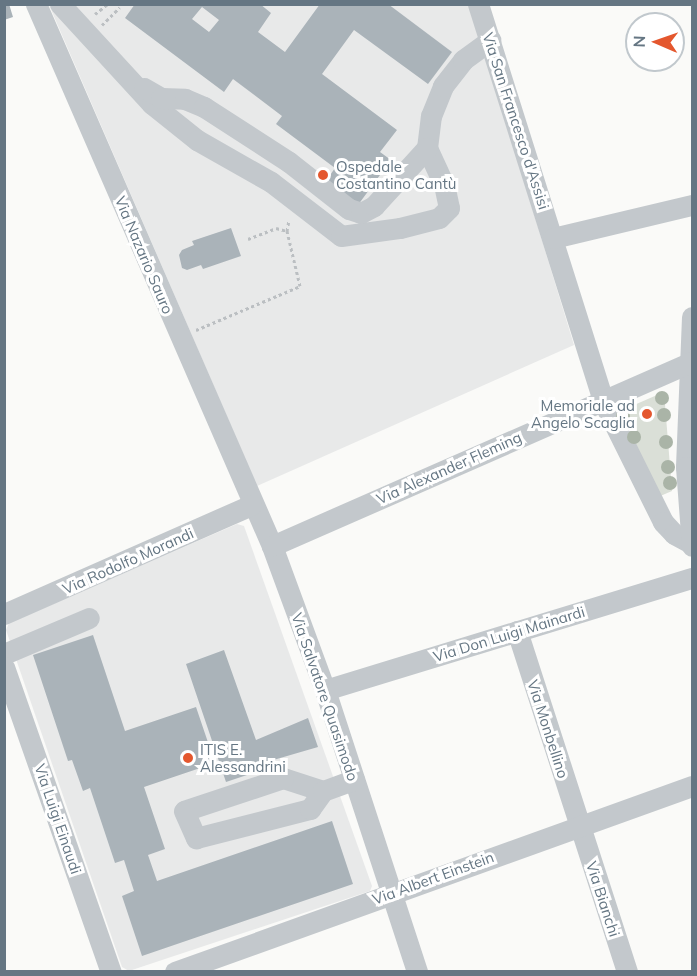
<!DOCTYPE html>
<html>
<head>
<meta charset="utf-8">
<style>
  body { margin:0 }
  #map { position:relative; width:697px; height:976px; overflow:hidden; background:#fafaf8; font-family:Mulish,sans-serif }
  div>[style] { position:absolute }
  .built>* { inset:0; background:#e8e9e9 }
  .green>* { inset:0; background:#dadfd7 }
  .building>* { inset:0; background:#aab3b9 }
  .path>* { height:3px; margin-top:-1.5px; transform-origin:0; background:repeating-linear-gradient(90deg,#bbbfc2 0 3px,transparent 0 6px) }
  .minor>* { height:21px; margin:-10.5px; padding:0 10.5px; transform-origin:10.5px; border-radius:10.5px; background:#c3c8cc }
  .trees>* { width:14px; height:14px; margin:-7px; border-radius:50%; background:#aab4a7 }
  .dots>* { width:16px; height:16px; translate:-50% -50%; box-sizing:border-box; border:3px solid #fff; border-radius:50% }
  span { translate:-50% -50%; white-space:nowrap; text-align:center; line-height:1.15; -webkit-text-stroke:6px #fff; paint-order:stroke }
  .street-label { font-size:15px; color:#657683 }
  .poi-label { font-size:15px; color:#657683 }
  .left { translate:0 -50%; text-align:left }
  .right { translate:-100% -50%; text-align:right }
  .frame { position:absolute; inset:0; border:6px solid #657683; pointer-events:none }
  .north { position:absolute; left:625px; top:12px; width:60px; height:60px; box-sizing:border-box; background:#fff; border:2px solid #c1c8cd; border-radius:50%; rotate:272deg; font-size:16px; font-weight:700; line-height:24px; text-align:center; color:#657683 }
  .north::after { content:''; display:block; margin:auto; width:21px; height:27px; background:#e4572e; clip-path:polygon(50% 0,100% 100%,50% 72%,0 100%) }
</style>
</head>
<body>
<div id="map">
  <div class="built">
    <i style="clip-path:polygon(49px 5px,470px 5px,574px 345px,257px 486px)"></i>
    <i style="clip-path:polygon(237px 524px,244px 526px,372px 886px,370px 891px,129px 971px,122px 967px,6px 630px,9px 623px)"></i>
  </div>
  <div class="green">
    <i style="clip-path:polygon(664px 392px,672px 491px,658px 497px,618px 412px)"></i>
  </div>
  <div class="building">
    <i style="clip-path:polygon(4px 4px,9px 4px,13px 17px,4px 20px)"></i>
    <i style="clip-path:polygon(evenodd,135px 4px,260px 4px,271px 13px,258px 32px,285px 52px,320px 4px,388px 4px,452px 52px,428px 84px,354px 30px,322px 74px,397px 130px,380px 152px,391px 160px,358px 205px,326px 181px,335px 168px,276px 124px,282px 116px,233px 79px,224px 92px,125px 18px,135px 4px,202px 7px,219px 20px,209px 32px,192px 19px,202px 7px)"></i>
    <i style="clip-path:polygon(231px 228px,241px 256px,203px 269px,201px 265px,187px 270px,182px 268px,179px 255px,182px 250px,194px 245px,192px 241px)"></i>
    <i style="clip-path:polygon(93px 635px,125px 731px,196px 707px,215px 763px,144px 787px,165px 849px,148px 855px,157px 881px,332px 821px,353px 884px,142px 956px,122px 896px,134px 891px,124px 860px,115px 863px,90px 788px,83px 791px,72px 760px,68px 761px,33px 655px)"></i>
    <i style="clip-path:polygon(224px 650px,256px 740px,308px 718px,318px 747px,263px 763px,265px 769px,226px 782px,186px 664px)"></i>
  </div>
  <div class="path">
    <i style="left:95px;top:14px;width:16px;rotate:-38deg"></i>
    <i style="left:102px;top:25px;width:25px;rotate:-45deg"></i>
    <i style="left:248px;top:239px;width:30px;rotate:-21deg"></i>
    <i style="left:276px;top:228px;width:11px;rotate:15deg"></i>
    <i style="left:196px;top:330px;width:113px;rotate:-22.9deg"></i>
    <i style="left:300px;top:286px;width:57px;rotate:-103.3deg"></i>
    <i style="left:287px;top:231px;width:11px;rotate:-80deg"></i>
  </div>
  <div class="minor">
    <i style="left:36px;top:4px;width:591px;rotate:66.47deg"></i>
    <i style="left:272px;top:546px;width:153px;rotate:69.8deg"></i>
    <i style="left:325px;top:690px;width:297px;rotate:71.9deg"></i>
    <i style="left:60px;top:4px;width:136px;rotate:47.4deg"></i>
    <i style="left:152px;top:104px;width:58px;rotate:38.7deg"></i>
    <i style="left:197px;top:140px;width:85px;rotate:29.6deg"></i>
    <i style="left:271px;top:182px;width:88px;rotate:37.6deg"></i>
    <i style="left:341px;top:236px;width:60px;rotate:-7.7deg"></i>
    <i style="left:400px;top:228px;width:40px;rotate:-14.4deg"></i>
    <i style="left:439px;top:218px;width:14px;rotate:-45deg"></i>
    <i style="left:449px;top:208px;width:24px;rotate:-102deg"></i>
    <i style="left:444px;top:185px;width:41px;rotate:-114.7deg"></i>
    <i style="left:427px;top:148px;width:32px;rotate:-83deg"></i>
    <i style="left:431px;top:116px;width:32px;rotate:-68deg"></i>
    <i style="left:443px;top:86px;width:33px;rotate:-52deg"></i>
    <i style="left:463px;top:60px;width:34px;rotate:-36deg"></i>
    <i style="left:478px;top:4px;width:416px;rotate:72.5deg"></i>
    <i style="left:603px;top:401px;width:135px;rotate:63.6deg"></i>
    <i style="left:663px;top:522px;width:16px;rotate:47deg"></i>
    <i style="left:674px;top:534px;width:19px;rotate:28deg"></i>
    <i style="left:144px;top:88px;width:20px;rotate:30deg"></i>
    <i style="left:161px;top:98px;width:24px;rotate:2deg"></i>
    <i style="left:185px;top:99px;width:21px;rotate:23deg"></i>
    <i style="left:204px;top:107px;width:101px;rotate:32.9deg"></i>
    <i style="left:289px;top:162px;width:76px;rotate:38.1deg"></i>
    <i style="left:349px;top:209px;width:13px;rotate:18deg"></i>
    <i style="left:361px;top:213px;width:15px;rotate:-28deg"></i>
    <i style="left:374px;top:206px;width:79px;rotate:-47.6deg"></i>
    <i style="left:553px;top:238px;width:143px;rotate:-13.4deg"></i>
    <i style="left:692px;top:317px;width:150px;rotate:92.3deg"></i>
    <i style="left:686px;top:467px;width:79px;rotate:85.7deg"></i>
    <i style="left:272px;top:546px;width:459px;rotate:-23.7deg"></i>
    <i style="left:4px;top:614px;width:270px;rotate:-23.8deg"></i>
    <i style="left:517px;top:631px;width:358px;rotate:72.1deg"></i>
    <i style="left:4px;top:654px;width:92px;rotate:-23deg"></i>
    <i style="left:4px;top:667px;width:323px;rotate:70.7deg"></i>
    <i style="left:325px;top:690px;width:384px;rotate:-17deg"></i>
    <i style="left:323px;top:791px;width:42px;rotate:-162deg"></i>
    <i style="left:283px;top:778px;width:104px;rotate:161.6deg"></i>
    <i style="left:184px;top:811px;width:30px;rotate:66deg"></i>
    <i style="left:196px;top:838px;width:118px;rotate:-14.3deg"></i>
    <i style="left:310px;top:809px;width:22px;rotate:-54deg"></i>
    <i style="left:323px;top:791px;width:33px;rotate:-20deg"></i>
    <i style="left:175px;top:972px;width:549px;rotate:-19.79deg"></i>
  </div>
  <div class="trees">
    <i style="left:662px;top:398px"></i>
    <i style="left:664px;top:415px"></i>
    <i style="left:623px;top:416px"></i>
    <i style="left:634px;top:437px"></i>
    <i style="left:666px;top:442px"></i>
    <i style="left:668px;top:467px"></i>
    <i style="left:670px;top:483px"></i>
  </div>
  <div class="dots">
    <i style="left:323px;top:175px;background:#e4572e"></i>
    <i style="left:647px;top:414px;background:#e4572e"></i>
    <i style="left:188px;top:758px;background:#e4572e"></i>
  </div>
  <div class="street-label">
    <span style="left:516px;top:121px;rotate:72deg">Via San Francesco d'Assisi</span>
    <span style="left:144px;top:255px;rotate:67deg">Via Nazario Sauro</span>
    <span style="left:449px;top:468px;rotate:-24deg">Via Alexander Fleming</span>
    <span style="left:128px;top:561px;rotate:-24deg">Via Rodolfo Morandi</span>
    <span style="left:509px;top:634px;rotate:-17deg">Via Don Luigi Mainardi</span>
    <span style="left:325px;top:697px;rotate:71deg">Via Salvatore Quasimodo</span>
    <span style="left:548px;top:729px;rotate:72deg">Via Monbellino</span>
    <span style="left:58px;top:819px;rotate:71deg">Via Luigi Einaudi</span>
    <span style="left:433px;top:878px;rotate:-20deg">Via Albert Einstein</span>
    <span style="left:603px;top:899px;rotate:72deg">Via Bianchi</span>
  </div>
  <div class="poi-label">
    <span class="left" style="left:336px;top:175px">Ospedale<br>Costantino Cantù</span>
    <span class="right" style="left:635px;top:414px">Memoriale ad<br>Angelo Scaglia</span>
    <span class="left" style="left:200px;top:758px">ITIS E.<br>Alessandrini</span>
  </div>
  <div class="frame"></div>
  <div class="north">N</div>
</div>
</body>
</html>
